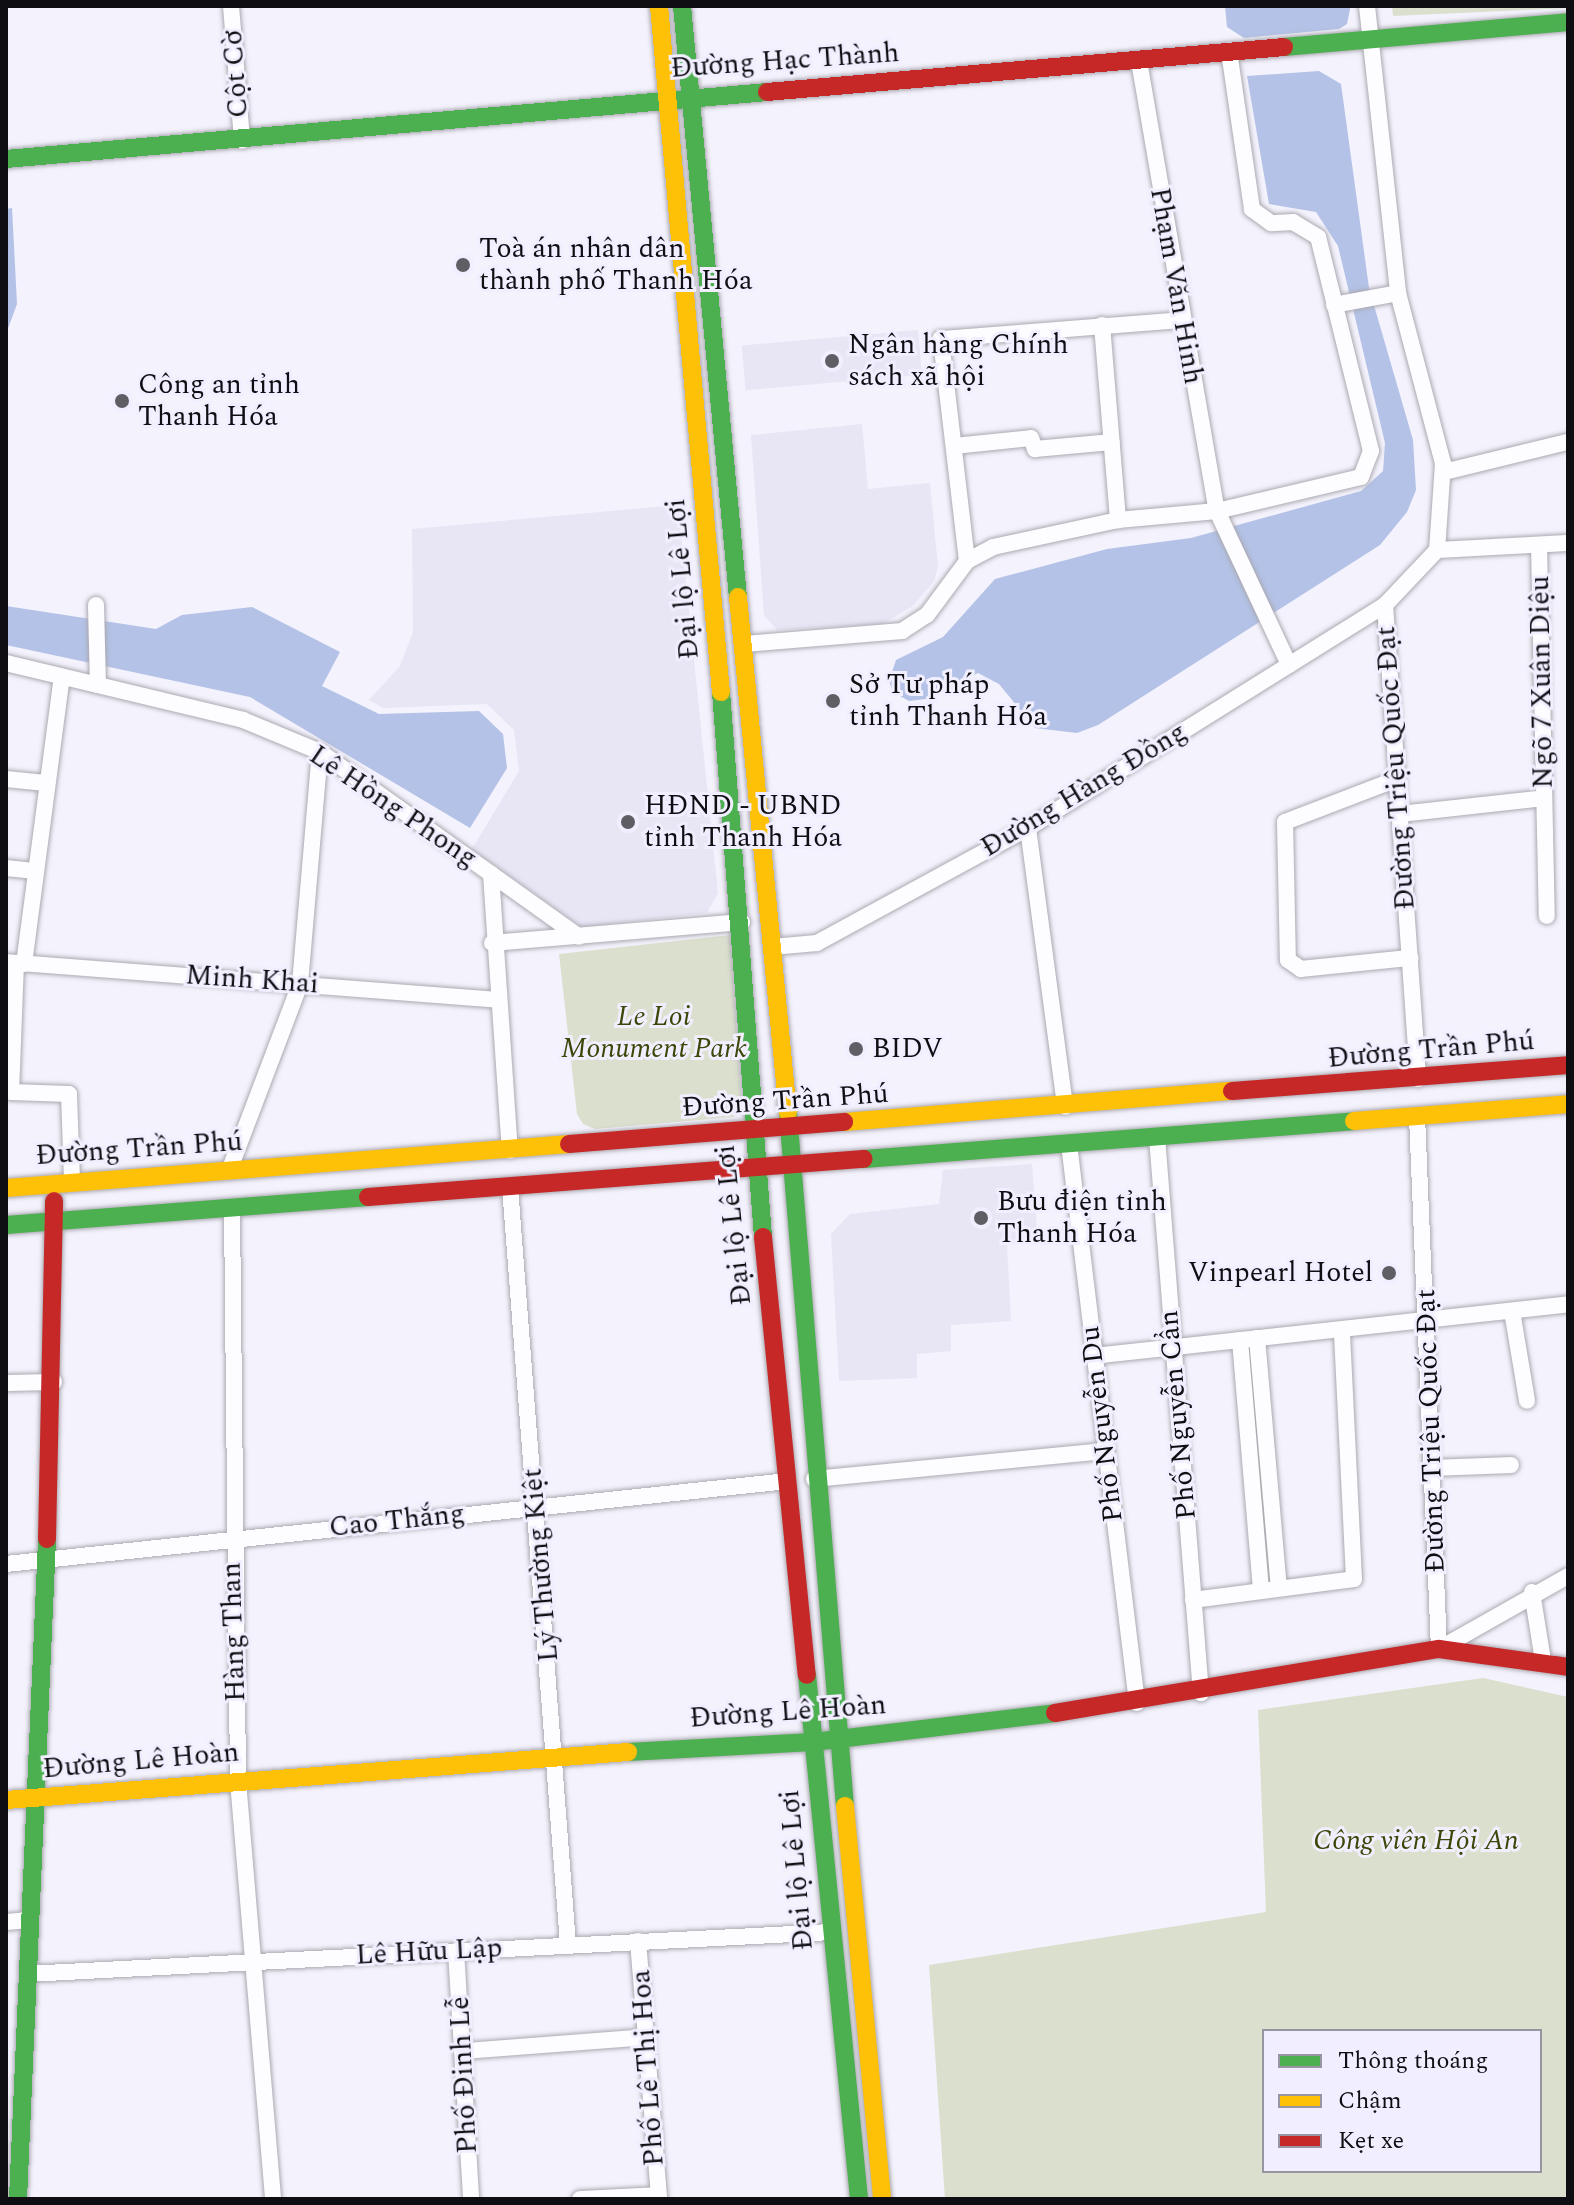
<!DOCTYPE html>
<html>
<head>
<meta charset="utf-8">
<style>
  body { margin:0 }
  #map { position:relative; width:1574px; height:2205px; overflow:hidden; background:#f4f2fc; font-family:Spectral,serif }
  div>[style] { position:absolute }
  .built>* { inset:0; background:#e8e5f5; transform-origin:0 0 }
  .green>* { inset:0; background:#dbdfce }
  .water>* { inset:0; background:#b3c2e6 }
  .roads { filter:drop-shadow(0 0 2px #aba9b1) drop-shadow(0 0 2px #aba9b1) }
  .street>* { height:16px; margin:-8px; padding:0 8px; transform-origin:8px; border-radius:8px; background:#fdfdff }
  .fast>* { height:18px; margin:-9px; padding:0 9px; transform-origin:9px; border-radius:9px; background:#4caf50 }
  .slow>* { height:18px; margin:-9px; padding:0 9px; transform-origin:9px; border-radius:9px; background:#ffc107 }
  .jam>* { height:18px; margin:-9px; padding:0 9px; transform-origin:9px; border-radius:9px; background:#c62828 }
  .dots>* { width:22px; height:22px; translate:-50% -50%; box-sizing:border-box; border:4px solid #f1efff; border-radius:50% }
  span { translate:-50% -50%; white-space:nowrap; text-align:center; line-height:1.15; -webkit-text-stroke:6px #f1efff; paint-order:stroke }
  .street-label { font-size:28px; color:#0f0e13 }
  .poi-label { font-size:28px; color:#0f0e13 }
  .left { translate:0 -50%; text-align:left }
  .right { translate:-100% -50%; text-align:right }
  .park-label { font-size:28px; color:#3c4607; font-style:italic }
  .frame { position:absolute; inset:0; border:8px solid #0f0e13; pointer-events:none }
  .legend { position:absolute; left:1262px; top:2029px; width:280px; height:144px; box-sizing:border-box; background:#f1efff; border:2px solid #9795a1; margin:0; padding:10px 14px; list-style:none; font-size:24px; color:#0f0e13 }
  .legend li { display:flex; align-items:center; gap:16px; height:40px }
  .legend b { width:40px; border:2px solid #9795a1 }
</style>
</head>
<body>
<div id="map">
  <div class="built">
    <i style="left:918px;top:330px;width:45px;height:177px;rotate:85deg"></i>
    <i style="clip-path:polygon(862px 424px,868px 489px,930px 483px,938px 567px,934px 581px,913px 606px,883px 624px,777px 630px,764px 615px,751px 435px)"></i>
    <i style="clip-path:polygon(678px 505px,718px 893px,707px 913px,582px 927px,472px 849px,519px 771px,514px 730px,487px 704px,383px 708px,369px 700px,400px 666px,413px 632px,412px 529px)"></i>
    <i style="clip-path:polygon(1032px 1164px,1038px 1243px,1007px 1245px,1011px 1321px,951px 1325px,951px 1351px,917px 1354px,917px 1378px,839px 1381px,831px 1234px,850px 1214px,939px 1204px,943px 1170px)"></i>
  </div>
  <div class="green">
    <i style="clip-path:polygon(1392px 6px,1568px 6px,1568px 8px,1393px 16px)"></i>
    <i style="clip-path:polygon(730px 935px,742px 1110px,733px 1117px,595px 1129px,583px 1124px,577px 1114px,559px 954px)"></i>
    <i style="clip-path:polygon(evenodd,1483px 1678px,1568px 1697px,1568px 2199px,945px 2199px,929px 1965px,1266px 1912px,1258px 1710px,1483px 1678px,1264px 2031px,1540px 2031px,1540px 2171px,1264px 2171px,1264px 2031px)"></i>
  </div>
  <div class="water">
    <i style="clip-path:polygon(1225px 6px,1350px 6px,1350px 9px,1347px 24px,1339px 29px,1244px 38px,1227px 27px)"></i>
    <i style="clip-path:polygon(1319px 71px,1341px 84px,1369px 288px,1413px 440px,1416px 490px,1407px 512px,1380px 545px,1098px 725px,1077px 733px,1035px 728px,999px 684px,978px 673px,926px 699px,909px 701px,893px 692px,889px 681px,896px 660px,943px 637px,995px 579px,1107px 549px,1191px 538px,1361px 491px,1383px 471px,1385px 443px,1338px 246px,1316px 212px,1269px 204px,1247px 76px)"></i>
    <i style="clip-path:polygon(12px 208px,17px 304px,6px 334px,6px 209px)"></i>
    <i style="clip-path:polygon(6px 606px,156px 629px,182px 615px,252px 607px,340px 652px,322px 686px,379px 714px,479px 711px,503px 734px,507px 768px,470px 828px,250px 697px,6px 645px)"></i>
  </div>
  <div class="roads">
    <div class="street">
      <i style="left:231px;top:6px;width:135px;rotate:85.3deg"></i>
      <i style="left:1367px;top:6px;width:289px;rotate:83.8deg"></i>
      <i style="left:1398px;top:293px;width:176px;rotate:75.2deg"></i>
      <i style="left:1443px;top:463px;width:87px;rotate:93.9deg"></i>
      <i style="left:1437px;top:550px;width:76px;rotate:133.4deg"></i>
      <i style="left:1385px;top:605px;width:475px;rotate:86deg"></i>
      <i style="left:1139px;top:61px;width:457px;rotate:80.2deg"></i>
      <i style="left:1217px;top:511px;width:170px;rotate:64.9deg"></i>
      <i style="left:1334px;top:305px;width:65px;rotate:-10.6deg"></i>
      <i style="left:1102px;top:325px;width:196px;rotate:85.3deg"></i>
      <i style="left:954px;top:446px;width:77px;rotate:-5.9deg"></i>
      <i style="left:1031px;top:438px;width:12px;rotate:70deg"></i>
      <i style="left:1035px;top:449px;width:77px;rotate:-5.2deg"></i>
      <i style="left:1444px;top:472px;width:127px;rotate:-13.7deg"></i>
      <i style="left:1539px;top:545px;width:371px;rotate:88.8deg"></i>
      <i style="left:1437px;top:550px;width:131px;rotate:-3.1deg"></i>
      <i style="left:967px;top:561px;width:224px;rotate:-96.7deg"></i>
      <i style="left:941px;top:339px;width:242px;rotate:-4.5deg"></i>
      <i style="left:96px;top:605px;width:80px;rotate:88.6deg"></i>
      <i style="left:744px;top:644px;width:159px;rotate:-4.7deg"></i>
      <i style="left:902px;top:631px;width:30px;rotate:-33deg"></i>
      <i style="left:927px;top:615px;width:67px;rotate:-53.5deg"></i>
      <i style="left:967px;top:561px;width:30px;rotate:-28deg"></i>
      <i style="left:993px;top:547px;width:128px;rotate:-12.2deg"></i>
      <i style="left:1118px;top:520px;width:99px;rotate:-5.2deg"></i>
      <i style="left:1217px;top:511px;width:148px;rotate:-13.3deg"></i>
      <i style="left:1361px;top:477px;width:28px;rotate:-69deg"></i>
      <i style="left:1371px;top:451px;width:220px;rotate:-103.9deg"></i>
      <i style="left:1318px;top:237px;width:29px;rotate:-149deg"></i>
      <i style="left:1293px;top:222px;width:22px;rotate:177deg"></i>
      <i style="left:1271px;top:223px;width:24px;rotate:-144deg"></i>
      <i style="left:1252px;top:209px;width:160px;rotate:-98.3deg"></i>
      <i style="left:6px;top:663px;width:244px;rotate:13.5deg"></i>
      <i style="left:243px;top:720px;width:83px;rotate:22.6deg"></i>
      <i style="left:320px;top:752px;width:318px;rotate:35.5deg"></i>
      <i style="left:6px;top:779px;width:40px;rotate:5.7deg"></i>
      <i style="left:1397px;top:779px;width:120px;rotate:159deg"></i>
      <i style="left:1285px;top:822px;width:138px;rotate:88.8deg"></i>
      <i style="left:1288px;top:960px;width:16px;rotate:35deg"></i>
      <i style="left:1301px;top:969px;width:110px;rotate:-5.8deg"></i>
      <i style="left:1400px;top:814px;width:145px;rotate:-6.3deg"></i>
      <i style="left:1028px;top:828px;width:281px;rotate:82.4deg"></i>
      <i style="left:6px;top:868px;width:30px;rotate:6deg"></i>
      <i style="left:491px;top:874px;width:277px;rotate:86.1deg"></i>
      <i style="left:492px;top:943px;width:251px;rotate:-4.8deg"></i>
      <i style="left:772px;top:947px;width:45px;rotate:-5.1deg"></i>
      <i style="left:817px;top:943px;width:240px;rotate:-28.6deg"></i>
      <i style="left:1028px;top:828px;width:421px;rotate:-32deg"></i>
      <i style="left:6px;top:962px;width:492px;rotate:4.4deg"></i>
      <i style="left:16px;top:963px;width:129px;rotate:92.2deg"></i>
      <i style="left:11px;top:1092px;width:58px;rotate:2deg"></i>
      <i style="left:69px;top:1094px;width:87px;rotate:88deg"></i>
      <i style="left:24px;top:964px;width:290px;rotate:-82.5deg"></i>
      <i style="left:1417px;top:1116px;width:533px;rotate:87.64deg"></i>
      <i style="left:1439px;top:1649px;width:148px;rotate:-29.5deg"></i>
      <i style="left:1157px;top:1137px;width:558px;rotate:85.48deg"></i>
      <i style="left:1069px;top:1144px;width:563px;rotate:83.06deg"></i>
      <i style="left:229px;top:1171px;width:200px;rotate:-69.2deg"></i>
      <i style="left:300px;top:984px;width:233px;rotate:-85.1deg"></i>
      <i style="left:510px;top:1187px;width:759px;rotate:85.62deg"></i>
      <i style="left:232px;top:1208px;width:573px;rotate:89.4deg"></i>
      <i style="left:238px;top:1781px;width:419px;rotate:85.2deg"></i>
      <i style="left:1512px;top:1311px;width:91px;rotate:80.5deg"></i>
      <i style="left:1257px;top:1338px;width:251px;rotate:85deg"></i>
      <i style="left:1240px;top:1340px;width:252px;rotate:85.2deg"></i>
      <i style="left:1093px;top:1356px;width:478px;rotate:-6.2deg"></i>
      <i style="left:6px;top:1383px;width:48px;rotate:-1.2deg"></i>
      <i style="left:1432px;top:1468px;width:79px;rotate:-2.2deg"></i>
      <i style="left:814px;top:1479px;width:292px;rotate:-5.5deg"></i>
      <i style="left:6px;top:1564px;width:786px;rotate:-6.06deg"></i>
      <i style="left:1532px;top:1592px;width:70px;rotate:80.9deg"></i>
      <i style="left:1193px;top:1600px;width:162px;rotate:-7.4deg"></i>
      <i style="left:1354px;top:1579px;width:249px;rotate:-92.8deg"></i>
      <i style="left:6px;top:1922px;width:23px;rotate:-5deg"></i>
      <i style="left:638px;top:1941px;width:259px;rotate:85.3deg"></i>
      <i style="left:456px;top:1951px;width:248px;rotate:86.5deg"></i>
      <i style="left:27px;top:1974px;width:805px;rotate:-2.99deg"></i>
      <i style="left:465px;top:2051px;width:182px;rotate:-4.4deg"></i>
      <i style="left:580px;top:2199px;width:78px;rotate:-2.9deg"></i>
    </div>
    <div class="fast">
      <i style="left:682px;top:6px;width:594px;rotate:84.59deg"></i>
      <i style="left:1284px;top:47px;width:285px;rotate:-5deg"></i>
      <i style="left:6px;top:159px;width:764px;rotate:-5.03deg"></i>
      <i style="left:721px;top:692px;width:547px;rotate:85.59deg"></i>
      <i style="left:788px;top:1113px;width:695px;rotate:85.3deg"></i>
      <i style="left:864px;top:1159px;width:491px;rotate:-4.4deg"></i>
      <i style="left:6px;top:1225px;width:363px;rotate:-4.4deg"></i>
      <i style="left:807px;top:1675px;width:527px;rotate:84.33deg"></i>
      <i style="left:628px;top:1752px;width:185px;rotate:-3.1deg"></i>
      <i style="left:813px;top:1742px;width:244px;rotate:-6.8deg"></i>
      <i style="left:18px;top:2199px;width:661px;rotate:-87.48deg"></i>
    </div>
    <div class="slow">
      <i style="left:659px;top:6px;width:689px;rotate:84.84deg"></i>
      <i style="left:738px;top:597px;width:518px;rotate:84.47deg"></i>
      <i style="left:1354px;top:1121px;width:215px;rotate:-4.5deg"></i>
      <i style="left:844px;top:1122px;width:389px;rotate:-4.6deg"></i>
      <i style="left:6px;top:1188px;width:565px;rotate:-4.47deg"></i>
      <i style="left:6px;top:1800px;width:624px;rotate:-4.41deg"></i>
      <i style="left:845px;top:1806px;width:395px;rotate:84.6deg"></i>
    </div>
    <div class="jam">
      <i style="left:767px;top:92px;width:519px;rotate:-4.97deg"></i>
      <i style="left:1232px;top:1091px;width:337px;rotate:-4.4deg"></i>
      <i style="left:569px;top:1144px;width:276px;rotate:-4.6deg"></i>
      <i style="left:368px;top:1197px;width:497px;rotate:-4.4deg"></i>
      <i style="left:763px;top:1237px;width:440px;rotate:84.3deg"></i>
      <i style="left:47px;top:1539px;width:338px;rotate:-88.8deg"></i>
      <i style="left:1055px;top:1713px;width:389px;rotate:-9.5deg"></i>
      <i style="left:1439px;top:1649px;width:130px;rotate:7.9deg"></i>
    </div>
  </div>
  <div class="dots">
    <i style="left:463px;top:265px;background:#5f5e65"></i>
    <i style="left:832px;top:361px;background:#5f5e65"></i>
    <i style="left:122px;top:401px;background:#5f5e65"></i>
    <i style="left:833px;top:701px;background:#5f5e65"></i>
    <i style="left:628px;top:822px;background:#5f5e65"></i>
    <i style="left:856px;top:1049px;background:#5f5e65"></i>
    <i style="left:981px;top:1218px;background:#5f5e65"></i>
    <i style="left:1389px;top:1273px;background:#5f5e65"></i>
  </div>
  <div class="street-label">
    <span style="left:785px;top:61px;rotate:-4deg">Đường Hạc Thành</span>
    <span style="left:236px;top:74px;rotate:-94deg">Cột Cờ</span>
    <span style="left:1176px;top:286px;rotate:80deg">Phạm Văn Hinh</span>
    <span style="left:683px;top:579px;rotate:-95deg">Đại lộ Lê Lợi</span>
    <span style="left:1542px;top:682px;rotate:-91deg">Ngõ 7 Xuân Diệu</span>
    <span style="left:1396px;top:768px;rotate:-94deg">Đường Triệu Quốc Đạt</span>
    <span style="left:1084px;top:790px;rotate:-31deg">Đường Hàng Đồng</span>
    <span style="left:393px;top:807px;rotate:34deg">Lê Hồng Phong</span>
    <span style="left:252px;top:980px;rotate:4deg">Minh Khai</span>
    <span style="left:1431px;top:1050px;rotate:-5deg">Đường Trần Phú</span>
    <span style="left:785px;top:1101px;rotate:-4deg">Đường Trần Phú</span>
    <span style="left:139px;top:1149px;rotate:-4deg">Đường Trần Phú</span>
    <span style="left:734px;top:1225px;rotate:-96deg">Đại lộ Lê Lợi</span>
    <span style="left:1178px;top:1415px;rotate:-95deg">Phố Nguyễn Cẩn</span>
    <span style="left:1102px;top:1424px;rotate:-97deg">Phố Nguyễn Du</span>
    <span style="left:1431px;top:1431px;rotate:-92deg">Đường Triệu Quốc Đạt</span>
    <span style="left:397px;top:1521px;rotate:-6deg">Cao Thắng</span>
    <span style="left:541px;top:1565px;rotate:-95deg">Lý Thường Kiệt</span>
    <span style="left:234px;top:1632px;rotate:-92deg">Hàng Than</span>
    <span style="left:788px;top:1712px;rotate:-4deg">Đường Lê Hoàn</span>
    <span style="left:141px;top:1761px;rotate:-5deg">Đường Lê Hoàn</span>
    <span style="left:797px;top:1870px;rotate:-95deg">Đại lộ Lê Lợi</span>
    <span style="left:429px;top:1952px;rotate:-3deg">Lê Hữu Lập</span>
    <span style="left:648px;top:2068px;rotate:-94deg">Phố Lê Thị Hoa</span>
    <span style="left:464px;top:2075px;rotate:-93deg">Phố Đinh Lễ</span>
  </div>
  <div class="poi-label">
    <span class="left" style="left:479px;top:265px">Toà án nhân dân<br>thành phố Thanh Hóa</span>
    <span class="left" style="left:848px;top:361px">Ngân hàng Chính<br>sách xã hội</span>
    <span class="left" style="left:138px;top:401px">Công an tỉnh<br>Thanh Hóa</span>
    <span class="left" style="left:849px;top:701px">Sở Tư pháp<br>tỉnh Thanh Hóa</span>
    <span class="left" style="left:644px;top:822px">HĐND - UBND<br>tỉnh Thanh Hóa</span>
    <span class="left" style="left:872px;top:1049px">BIDV</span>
    <span class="left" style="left:997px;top:1218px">Bưu điện tỉnh<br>Thanh Hóa</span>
    <span class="right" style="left:1373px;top:1273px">Vinpearl Hotel</span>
  </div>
  <div class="park-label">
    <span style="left:654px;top:1033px">Le Loi<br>Monument Park</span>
    <span style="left:1416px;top:1841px">Công viên Hội An</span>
  </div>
  <div class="frame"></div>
  <ul class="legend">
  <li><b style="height:10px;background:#4caf50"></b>Thông thoáng</li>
  <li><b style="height:10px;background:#ffc107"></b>Chậm</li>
  <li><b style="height:10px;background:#c62828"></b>Kẹt xe</li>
  </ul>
</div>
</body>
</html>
